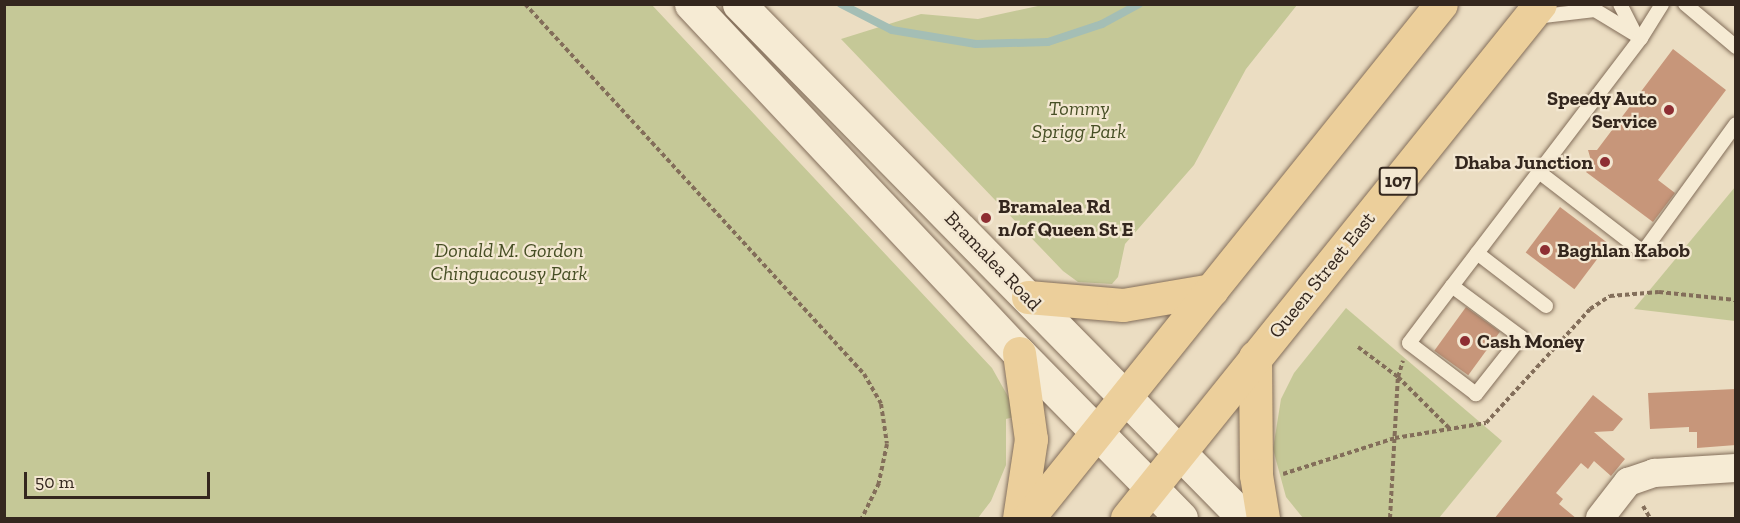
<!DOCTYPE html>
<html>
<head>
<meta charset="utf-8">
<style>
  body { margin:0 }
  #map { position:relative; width:1740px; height:523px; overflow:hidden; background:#ebddc2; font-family:"Zilla Slab",serif }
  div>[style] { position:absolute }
  .green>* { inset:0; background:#c5c897 }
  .stream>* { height:8px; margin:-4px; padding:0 4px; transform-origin:4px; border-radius:4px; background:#a4beb5 }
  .building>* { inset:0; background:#c7967a; transform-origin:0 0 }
  .path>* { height:4px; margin-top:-2px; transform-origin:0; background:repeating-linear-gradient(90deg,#836e5a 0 4.5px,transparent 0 7.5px) }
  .roads { filter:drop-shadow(0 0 2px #836e5a) drop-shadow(0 0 2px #836e5a) }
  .service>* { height:14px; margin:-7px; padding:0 7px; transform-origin:7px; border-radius:7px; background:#f6ebd4 }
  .minor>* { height:28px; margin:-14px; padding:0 14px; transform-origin:14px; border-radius:14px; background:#f6ebd4 }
  .secondary>* { height:33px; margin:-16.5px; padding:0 16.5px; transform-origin:16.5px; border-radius:16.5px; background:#f6ebd4 }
  .primary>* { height:33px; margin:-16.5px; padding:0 16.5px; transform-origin:16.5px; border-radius:16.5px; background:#eccf9b }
  .dots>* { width:16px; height:16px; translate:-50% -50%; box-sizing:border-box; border:3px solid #f3e7d1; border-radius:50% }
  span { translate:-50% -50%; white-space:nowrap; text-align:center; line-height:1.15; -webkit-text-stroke:4.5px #f3e7d1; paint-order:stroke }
  .shield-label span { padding:2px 4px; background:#f3e7d1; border:2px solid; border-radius:4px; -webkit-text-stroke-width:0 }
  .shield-label { font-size:18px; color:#34271e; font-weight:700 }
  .poi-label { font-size:20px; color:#34271e; font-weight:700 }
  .right { translate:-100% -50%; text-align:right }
  .left { translate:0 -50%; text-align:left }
  .park-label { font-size:20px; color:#474f25; font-style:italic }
  .street-label { font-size:20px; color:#34271e }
  .frame { position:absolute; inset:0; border:6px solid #34271e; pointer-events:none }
  .scale { position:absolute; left:24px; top:472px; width:186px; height:27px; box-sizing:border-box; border:3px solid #34271e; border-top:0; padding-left:8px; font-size:18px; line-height:21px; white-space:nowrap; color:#34271e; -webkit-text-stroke:4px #f3e7d1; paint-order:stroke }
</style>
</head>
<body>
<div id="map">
  <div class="green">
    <i style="clip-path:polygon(1047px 4px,1297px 5px,1246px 69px,1194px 165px,1125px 244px,1118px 277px,1112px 284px,1078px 282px,1063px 271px,841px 39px,921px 14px,978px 19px)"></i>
    <i style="clip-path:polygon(4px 5px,652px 5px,992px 368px,1010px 400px,1014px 417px,1006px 419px,1006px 465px,991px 501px,978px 518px,5px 518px)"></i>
    <i style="clip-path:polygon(1735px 187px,1735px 321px,1634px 309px)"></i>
    <i style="clip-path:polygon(1346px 308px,1502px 441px,1439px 518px,1303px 518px,1286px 497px,1273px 449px,1281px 399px,1294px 373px)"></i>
  </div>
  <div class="stream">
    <i style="left:841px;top:4px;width:57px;rotate:27deg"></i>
    <i style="left:892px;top:30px;width:85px;rotate:9.5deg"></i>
    <i style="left:976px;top:44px;width:72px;rotate:-1.6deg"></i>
    <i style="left:1048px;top:42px;width:57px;rotate:-18.4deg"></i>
    <i style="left:1102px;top:24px;width:42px;rotate:-28.4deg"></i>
  </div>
  <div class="building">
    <i style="clip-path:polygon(1673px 49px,1726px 90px,1658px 180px,1675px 193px,1653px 222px,1586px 172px,1592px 164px,1588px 150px,1597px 150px)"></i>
    <i style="left:1560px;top:207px;width:61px;height:57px;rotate:37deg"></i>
    <i style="left:1466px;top:307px;width:42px;height:54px;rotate:36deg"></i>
    <i style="clip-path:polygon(1736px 389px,1736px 445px,1697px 448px,1697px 432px,1689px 432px,1689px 427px,1650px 429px,1648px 393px)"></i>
    <i style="clip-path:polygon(1593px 395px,1623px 419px,1613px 431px,1594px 432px,1625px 459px,1611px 476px,1594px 461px,1588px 469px,1581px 463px,1556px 493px,1563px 499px,1559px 504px,1577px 519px,1494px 519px)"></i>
  </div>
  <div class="path">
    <i style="left:525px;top:4px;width:502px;rotate:47.5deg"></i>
    <i style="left:864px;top:374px;width:34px;rotate:60deg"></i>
    <i style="left:881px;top:404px;width:40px;rotate:81.5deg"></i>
    <i style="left:887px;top:444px;width:40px;rotate:102deg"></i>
    <i style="left:879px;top:483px;width:39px;rotate:116deg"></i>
    <i style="left:1358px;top:347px;width:50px;rotate:36.9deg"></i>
    <i style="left:1398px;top:377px;width:75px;rotate:45deg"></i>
    <i style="left:1283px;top:474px;width:118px;rotate:-17.8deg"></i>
    <i style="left:1395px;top:438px;width:92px;rotate:-9.4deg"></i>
    <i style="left:1486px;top:423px;width:154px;rotate:-47.6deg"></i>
    <i style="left:1590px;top:309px;width:24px;rotate:-33deg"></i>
    <i style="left:1610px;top:296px;width:49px;rotate:-4.7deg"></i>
    <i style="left:1659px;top:292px;width:77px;rotate:5.9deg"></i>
    <i style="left:1643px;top:506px;width:14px;rotate:60deg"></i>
    <i style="left:1390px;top:518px;width:141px;rotate:-86.8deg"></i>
    <i style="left:1398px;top:377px;width:17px;rotate:-73deg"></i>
  </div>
  <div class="roads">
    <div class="service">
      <i style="left:1620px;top:4px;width:31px;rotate:63deg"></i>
      <i style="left:1685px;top:4px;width:67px;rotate:40.1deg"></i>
      <i style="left:1535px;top:17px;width:60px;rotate:-6.7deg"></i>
      <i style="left:1595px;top:10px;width:54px;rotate:31.3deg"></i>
      <i style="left:1539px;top:172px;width:131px;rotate:37.6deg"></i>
      <i style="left:1643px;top:252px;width:158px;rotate:-54deg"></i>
      <i style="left:1477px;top:253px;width:87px;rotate:37.5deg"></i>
      <i style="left:1452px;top:286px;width:86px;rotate:36.5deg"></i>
      <i style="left:1521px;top:337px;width:73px;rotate:128.3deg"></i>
      <i style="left:1476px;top:394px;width:84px;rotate:-142.7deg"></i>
      <i style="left:1409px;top:343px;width:71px;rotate:-53deg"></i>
      <i style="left:1452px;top:286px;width:143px;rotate:-52.7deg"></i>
      <i style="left:1539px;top:172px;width:168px;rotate:-52.7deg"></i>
      <i style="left:1641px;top:38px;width:40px;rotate:-58deg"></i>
    </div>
    <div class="minor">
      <i style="left:1600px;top:518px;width:46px;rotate:-52.1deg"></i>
      <i style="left:1628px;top:482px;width:28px;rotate:-19deg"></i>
      <i style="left:1654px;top:473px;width:82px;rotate:-3.5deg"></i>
    </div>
    <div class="secondary">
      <i style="left:691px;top:4px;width:479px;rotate:46.8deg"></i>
      <i style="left:1019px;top:353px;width:231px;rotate:45.5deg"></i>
      <i style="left:739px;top:4px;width:721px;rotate:45.51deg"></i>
    </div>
    <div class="primary">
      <i style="left:1028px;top:297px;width:95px;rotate:4.8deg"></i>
      <i style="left:1123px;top:305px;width:90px;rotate:-9.6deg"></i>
      <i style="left:1019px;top:353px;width:87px;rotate:82.1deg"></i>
      <i style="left:1031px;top:439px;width:80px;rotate:98.6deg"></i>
      <i style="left:1255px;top:357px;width:118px;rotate:89.5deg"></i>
      <i style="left:1256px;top:475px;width:44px;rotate:80.8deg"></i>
      <i style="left:1028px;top:518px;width:659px;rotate:-51.22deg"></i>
      <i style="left:1127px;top:518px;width:659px;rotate:-51.22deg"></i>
    </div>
  </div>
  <div class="dots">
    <i style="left:1669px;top:110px;background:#8e2e33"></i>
    <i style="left:1605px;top:162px;background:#8e2e33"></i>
    <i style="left:986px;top:218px;background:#8e2e33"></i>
    <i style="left:1545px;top:250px;background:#8e2e33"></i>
    <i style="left:1465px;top:341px;background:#8e2e33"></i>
  </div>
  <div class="shield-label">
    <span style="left:1398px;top:181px">107</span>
  </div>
  <div class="poi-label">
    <span class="right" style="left:1657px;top:110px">Speedy Auto<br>Service</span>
    <span class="right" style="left:1593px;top:162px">Dhaba Junction</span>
    <span class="left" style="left:998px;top:218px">Bramalea Rd<br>n/of Queen St E</span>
    <span class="left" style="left:1557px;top:250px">Baghlan Kabob</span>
    <span class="left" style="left:1477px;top:341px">Cash Money</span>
  </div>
  <div class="park-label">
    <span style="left:1079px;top:120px">Tommy<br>Sprigg Park</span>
    <span style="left:509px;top:262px">Donald M. Gordon<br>Chinguacousy Park</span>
  </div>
  <div class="street-label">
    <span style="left:993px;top:261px;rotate:46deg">Bramalea Road</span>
    <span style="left:1322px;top:275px;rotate:-51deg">Queen Street East</span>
  </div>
  <div class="frame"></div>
  <div class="scale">50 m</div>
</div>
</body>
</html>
